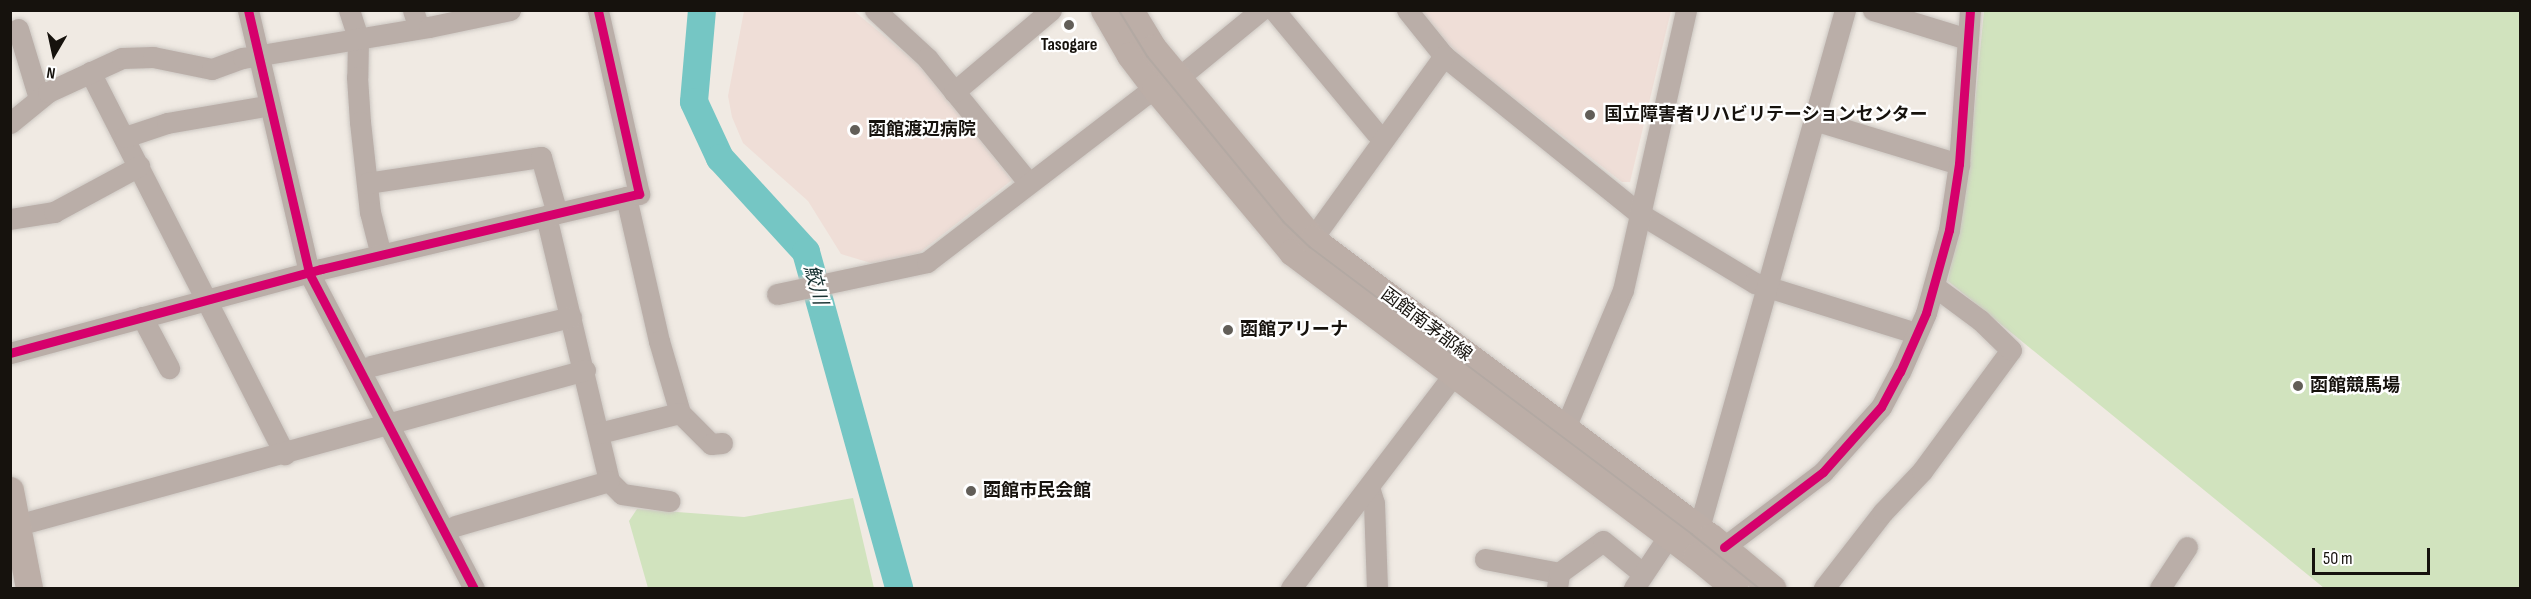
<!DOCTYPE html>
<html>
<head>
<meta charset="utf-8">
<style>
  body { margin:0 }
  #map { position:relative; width:2531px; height:599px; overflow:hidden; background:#f0eae3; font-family:"Sofia Sans Condensed","Noto Sans JP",sans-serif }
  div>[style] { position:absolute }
  .medical>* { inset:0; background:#efded7 }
  .green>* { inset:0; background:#d1e3be }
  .river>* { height:28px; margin:-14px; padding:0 14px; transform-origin:14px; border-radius:14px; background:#75c6c4 }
  .roads { filter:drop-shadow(0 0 2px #ccc7c2) drop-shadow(0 0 2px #ccc7c2) }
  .minor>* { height:21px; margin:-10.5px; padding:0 10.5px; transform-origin:10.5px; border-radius:10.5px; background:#baaea8 }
  .major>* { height:27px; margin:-13.5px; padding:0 13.5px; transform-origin:13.5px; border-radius:13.5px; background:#bcaea7 }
  .tram>* { height:1.5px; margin:-0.75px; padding:0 0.75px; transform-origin:0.75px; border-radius:0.75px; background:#b3a9a3 }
  .cycleway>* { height:9px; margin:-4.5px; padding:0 4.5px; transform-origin:4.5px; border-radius:4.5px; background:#d6006c }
  .dots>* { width:16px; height:16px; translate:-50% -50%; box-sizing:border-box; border:3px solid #fff; border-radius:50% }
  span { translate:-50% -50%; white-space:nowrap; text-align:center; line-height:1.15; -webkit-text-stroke:4.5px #fff; paint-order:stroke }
  .poi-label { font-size:18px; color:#16120d; font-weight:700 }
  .left { translate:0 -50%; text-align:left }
  .street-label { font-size:18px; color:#16120d }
  .water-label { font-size:20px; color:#183232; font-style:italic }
  .frame { position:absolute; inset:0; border:12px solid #16120d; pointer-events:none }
  .north { position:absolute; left:24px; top:24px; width:60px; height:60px; -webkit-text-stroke:4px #fff; paint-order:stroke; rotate:189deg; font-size:16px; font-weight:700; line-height:24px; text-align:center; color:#16120d }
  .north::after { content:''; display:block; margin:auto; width:21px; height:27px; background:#16120d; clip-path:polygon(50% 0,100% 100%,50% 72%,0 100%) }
  .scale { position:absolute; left:2312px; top:548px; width:118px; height:27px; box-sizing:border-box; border:3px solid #16120d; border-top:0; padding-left:8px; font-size:18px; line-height:21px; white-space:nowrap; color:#16120d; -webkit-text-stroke:4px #fff; paint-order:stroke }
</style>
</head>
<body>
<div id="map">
  <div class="medical">
    <i style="clip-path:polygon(744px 11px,854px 11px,924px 69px,1012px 180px,919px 253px,874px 264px,841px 254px,808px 201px,743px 143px,732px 117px,728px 96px)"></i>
    <i style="clip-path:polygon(1421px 11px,1671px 11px,1630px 182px,1622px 182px,1449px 48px)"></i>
  </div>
  <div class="green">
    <i style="clip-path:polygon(1984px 11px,2520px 11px,2520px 588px,2324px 588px,1948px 281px,1969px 165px)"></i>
    <i style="clip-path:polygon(853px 498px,874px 588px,648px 588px,629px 521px,637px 509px,744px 517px)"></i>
  </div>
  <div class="river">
    <i style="left:702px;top:10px;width:92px;rotate:95deg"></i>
    <i style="left:694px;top:102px;width:62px;rotate:65.1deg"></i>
    <i style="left:720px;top:158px;width:127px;rotate:47.5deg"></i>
    <i style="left:806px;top:252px;width:349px;rotate:74.5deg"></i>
  </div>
  <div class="roads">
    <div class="minor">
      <i style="left:248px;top:10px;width:270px;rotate:76.9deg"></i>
      <i style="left:309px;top:273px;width:356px;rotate:62.4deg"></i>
      <i style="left:349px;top:10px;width:29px;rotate:72deg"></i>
      <i style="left:358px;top:38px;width:39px;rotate:91deg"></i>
      <i style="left:357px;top:77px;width:45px;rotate:86.2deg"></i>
      <i style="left:360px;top:122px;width:91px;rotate:83.7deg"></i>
      <i style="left:370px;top:212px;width:44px;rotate:75.7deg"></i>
      <i style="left:413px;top:10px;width:19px;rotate:72deg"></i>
      <i style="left:875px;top:10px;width:71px;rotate:42.7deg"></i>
      <i style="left:927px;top:58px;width:161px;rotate:50.8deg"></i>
      <i style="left:1274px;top:10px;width:160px;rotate:50.3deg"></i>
      <i style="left:1407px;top:10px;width:59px;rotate:51.2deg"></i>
      <i style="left:1444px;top:56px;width:252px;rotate:38.9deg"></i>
      <i style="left:1640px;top:214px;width:134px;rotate:31deg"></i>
      <i style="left:1755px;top:283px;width:169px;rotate:17.3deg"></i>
      <i style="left:1873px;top:10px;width:98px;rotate:17.1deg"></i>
      <i style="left:18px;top:29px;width:72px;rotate:73.1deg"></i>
      <i style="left:90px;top:72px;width:429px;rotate:63deg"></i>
      <i style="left:954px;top:92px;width:127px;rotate:-40.2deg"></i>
      <i style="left:1814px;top:120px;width:152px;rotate:16.9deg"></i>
      <i style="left:10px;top:123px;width:49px;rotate:-39.2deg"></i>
      <i style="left:48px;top:92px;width:81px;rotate:-24.7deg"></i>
      <i style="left:122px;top:58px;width:31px;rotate:-2deg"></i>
      <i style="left:153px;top:57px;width:60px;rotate:11.5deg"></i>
      <i style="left:212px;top:69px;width:33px;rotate:-20deg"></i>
      <i style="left:243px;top:58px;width:189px;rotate:-9.5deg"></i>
      <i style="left:429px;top:27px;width:83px;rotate:-11.9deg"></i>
      <i style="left:125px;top:137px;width:44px;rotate:-18.4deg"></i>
      <i style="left:167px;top:123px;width:94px;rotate:-9.8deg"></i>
      <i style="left:367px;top:183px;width:176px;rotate:-8.5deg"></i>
      <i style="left:541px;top:157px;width:58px;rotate:74.1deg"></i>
      <i style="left:626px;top:197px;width:148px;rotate:77.1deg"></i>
      <i style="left:659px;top:341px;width:75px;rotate:73.7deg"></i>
      <i style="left:680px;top:413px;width:44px;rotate:45deg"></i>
      <i style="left:711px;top:444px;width:11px;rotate:-5deg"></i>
      <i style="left:546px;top:216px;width:272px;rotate:76.6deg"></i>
      <i style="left:609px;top:481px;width:18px;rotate:45deg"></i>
      <i style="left:622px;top:494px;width:48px;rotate:8.5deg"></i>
      <i style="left:10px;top:219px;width:45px;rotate:-9deg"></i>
      <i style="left:54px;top:212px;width:97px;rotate:-28.4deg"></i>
      <i style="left:1312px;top:239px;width:226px;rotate:-54.2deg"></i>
      <i style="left:777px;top:294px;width:153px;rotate:-12deg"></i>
      <i style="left:927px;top:262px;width:275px;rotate:-37.5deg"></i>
      <i style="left:1145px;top:95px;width:37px;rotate:-27deg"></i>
      <i style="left:1178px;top:78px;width:107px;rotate:-39.3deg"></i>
      <i style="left:142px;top:317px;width:58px;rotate:62.1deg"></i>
      <i style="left:10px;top:353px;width:322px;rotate:-15.1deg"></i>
      <i style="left:321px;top:269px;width:327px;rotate:-13.3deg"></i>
      <i style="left:639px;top:194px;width:189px;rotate:-102.6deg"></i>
      <i style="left:371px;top:366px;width:206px;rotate:-13.8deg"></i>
      <i style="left:599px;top:433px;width:83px;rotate:-13.9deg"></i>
      <i style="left:1557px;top:439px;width:14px;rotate:-54deg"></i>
      <i style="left:1565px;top:428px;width:150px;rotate:-67.2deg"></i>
      <i style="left:1623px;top:290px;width:287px;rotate:-77.3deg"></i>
      <i style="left:1369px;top:487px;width:17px;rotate:73deg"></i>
      <i style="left:1374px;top:503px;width:85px;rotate:88deg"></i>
      <i style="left:455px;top:526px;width:160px;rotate:-16.3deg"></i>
      <i style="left:10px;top:527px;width:596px;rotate:-15.27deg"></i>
      <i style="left:1688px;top:537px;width:14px;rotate:-39deg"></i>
      <i style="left:1699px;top:528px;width:538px;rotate:-74.26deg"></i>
      <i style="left:1724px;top:547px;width:124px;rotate:-37.1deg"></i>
      <i style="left:1823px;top:472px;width:87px;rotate:-48.3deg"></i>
      <i style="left:1881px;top:407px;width:40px;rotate:-62deg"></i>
      <i style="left:1900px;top:372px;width:64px;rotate:-66.2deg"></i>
      <i style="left:1926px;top:313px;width:86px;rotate:-74.5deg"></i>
      <i style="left:1949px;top:230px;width:67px;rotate:-81.4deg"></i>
      <i style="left:1959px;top:164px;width:154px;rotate:-85.9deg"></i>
      <i style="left:1485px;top:559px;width:75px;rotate:10.7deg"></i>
      <i style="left:1291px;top:588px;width:284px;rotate:-52.7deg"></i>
      <i style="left:1557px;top:588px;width:15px;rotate:-82deg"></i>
      <i style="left:1559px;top:573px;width:54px;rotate:-36deg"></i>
      <i style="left:1603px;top:541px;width:50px;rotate:39.4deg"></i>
      <i style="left:1634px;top:588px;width:50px;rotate:-56.3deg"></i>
      <i style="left:1824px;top:588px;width:96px;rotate:-52.2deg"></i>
      <i style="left:1883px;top:512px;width:57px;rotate:-46.4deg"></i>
      <i style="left:1922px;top:471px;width:150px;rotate:-53.7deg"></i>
      <i style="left:2011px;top:350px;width:43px;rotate:-135.9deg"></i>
      <i style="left:1980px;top:320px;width:57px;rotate:-143.5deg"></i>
      <i style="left:2160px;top:588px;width:49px;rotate:-56.6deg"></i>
    </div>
    <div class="major">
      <i style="left:1104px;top:10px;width:52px;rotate:60deg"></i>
      <i style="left:1130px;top:55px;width:41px;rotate:52.9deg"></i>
      <i style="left:1155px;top:88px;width:214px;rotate:50.1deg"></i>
      <i style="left:1292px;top:252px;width:506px;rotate:36.96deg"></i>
      <i style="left:1696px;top:556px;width:50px;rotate:39.4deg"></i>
      <i style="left:1130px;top:10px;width:44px;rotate:58.8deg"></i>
      <i style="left:1153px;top:48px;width:249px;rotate:50.2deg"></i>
      <i style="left:1312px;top:239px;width:498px;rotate:36.8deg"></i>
      <i style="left:1711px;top:537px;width:80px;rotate:39.9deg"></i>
      <i style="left:10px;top:490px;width:100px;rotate:79deg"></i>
    </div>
  </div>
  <div class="tram">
    <i style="left:1119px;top:10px;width:55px;rotate:58.3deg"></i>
    <i style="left:1148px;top:57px;width:214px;rotate:50.5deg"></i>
    <i style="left:1284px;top:222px;width:36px;rotate:44deg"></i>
    <i style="left:1310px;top:247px;width:478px;rotate:36.9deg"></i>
    <i style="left:1692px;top:534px;width:86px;rotate:38.9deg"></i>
  </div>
  <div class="cycleway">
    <i style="left:248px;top:10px;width:270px;rotate:76.9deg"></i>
    <i style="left:309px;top:273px;width:356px;rotate:62.4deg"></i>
    <i style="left:10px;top:353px;width:322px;rotate:-15.1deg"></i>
    <i style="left:321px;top:269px;width:327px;rotate:-13.3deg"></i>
    <i style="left:639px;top:194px;width:189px;rotate:-102.6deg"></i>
    <i style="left:1724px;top:547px;width:124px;rotate:-37.1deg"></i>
    <i style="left:1823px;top:472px;width:87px;rotate:-48.3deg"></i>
    <i style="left:1881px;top:407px;width:40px;rotate:-62deg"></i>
    <i style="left:1900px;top:372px;width:64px;rotate:-66.2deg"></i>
    <i style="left:1926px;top:313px;width:86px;rotate:-74.5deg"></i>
    <i style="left:1949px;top:230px;width:67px;rotate:-81.4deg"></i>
    <i style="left:1959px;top:164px;width:154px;rotate:-85.9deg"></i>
  </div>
  <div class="dots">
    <i style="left:1069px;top:25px;background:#625e58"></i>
    <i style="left:1590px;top:115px;background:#625e58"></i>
    <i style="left:855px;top:130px;background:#625e58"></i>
    <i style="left:1228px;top:330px;background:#625e58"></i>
    <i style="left:2298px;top:386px;background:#625e58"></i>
    <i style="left:971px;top:491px;background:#625e58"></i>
  </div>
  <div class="poi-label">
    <span style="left:1069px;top:45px">Tasogare</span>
    <span class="left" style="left:1604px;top:115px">国立障害者リハビリテーションセンター</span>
    <span class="left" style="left:868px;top:130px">函館渡辺病院</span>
    <span class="left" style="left:1240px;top:330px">函館アリーナ</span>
    <span class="left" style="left:2310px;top:386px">函館競馬場</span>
    <span class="left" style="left:983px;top:491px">函館市民会館</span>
  </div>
  <div class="street-label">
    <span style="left:1426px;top:325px;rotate:37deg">函館南茅部線</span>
  </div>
  <div class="water-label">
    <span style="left:815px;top:285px;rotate:75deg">鮫川</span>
  </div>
  <div class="frame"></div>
  <div class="north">N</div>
  <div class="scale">50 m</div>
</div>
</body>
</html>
